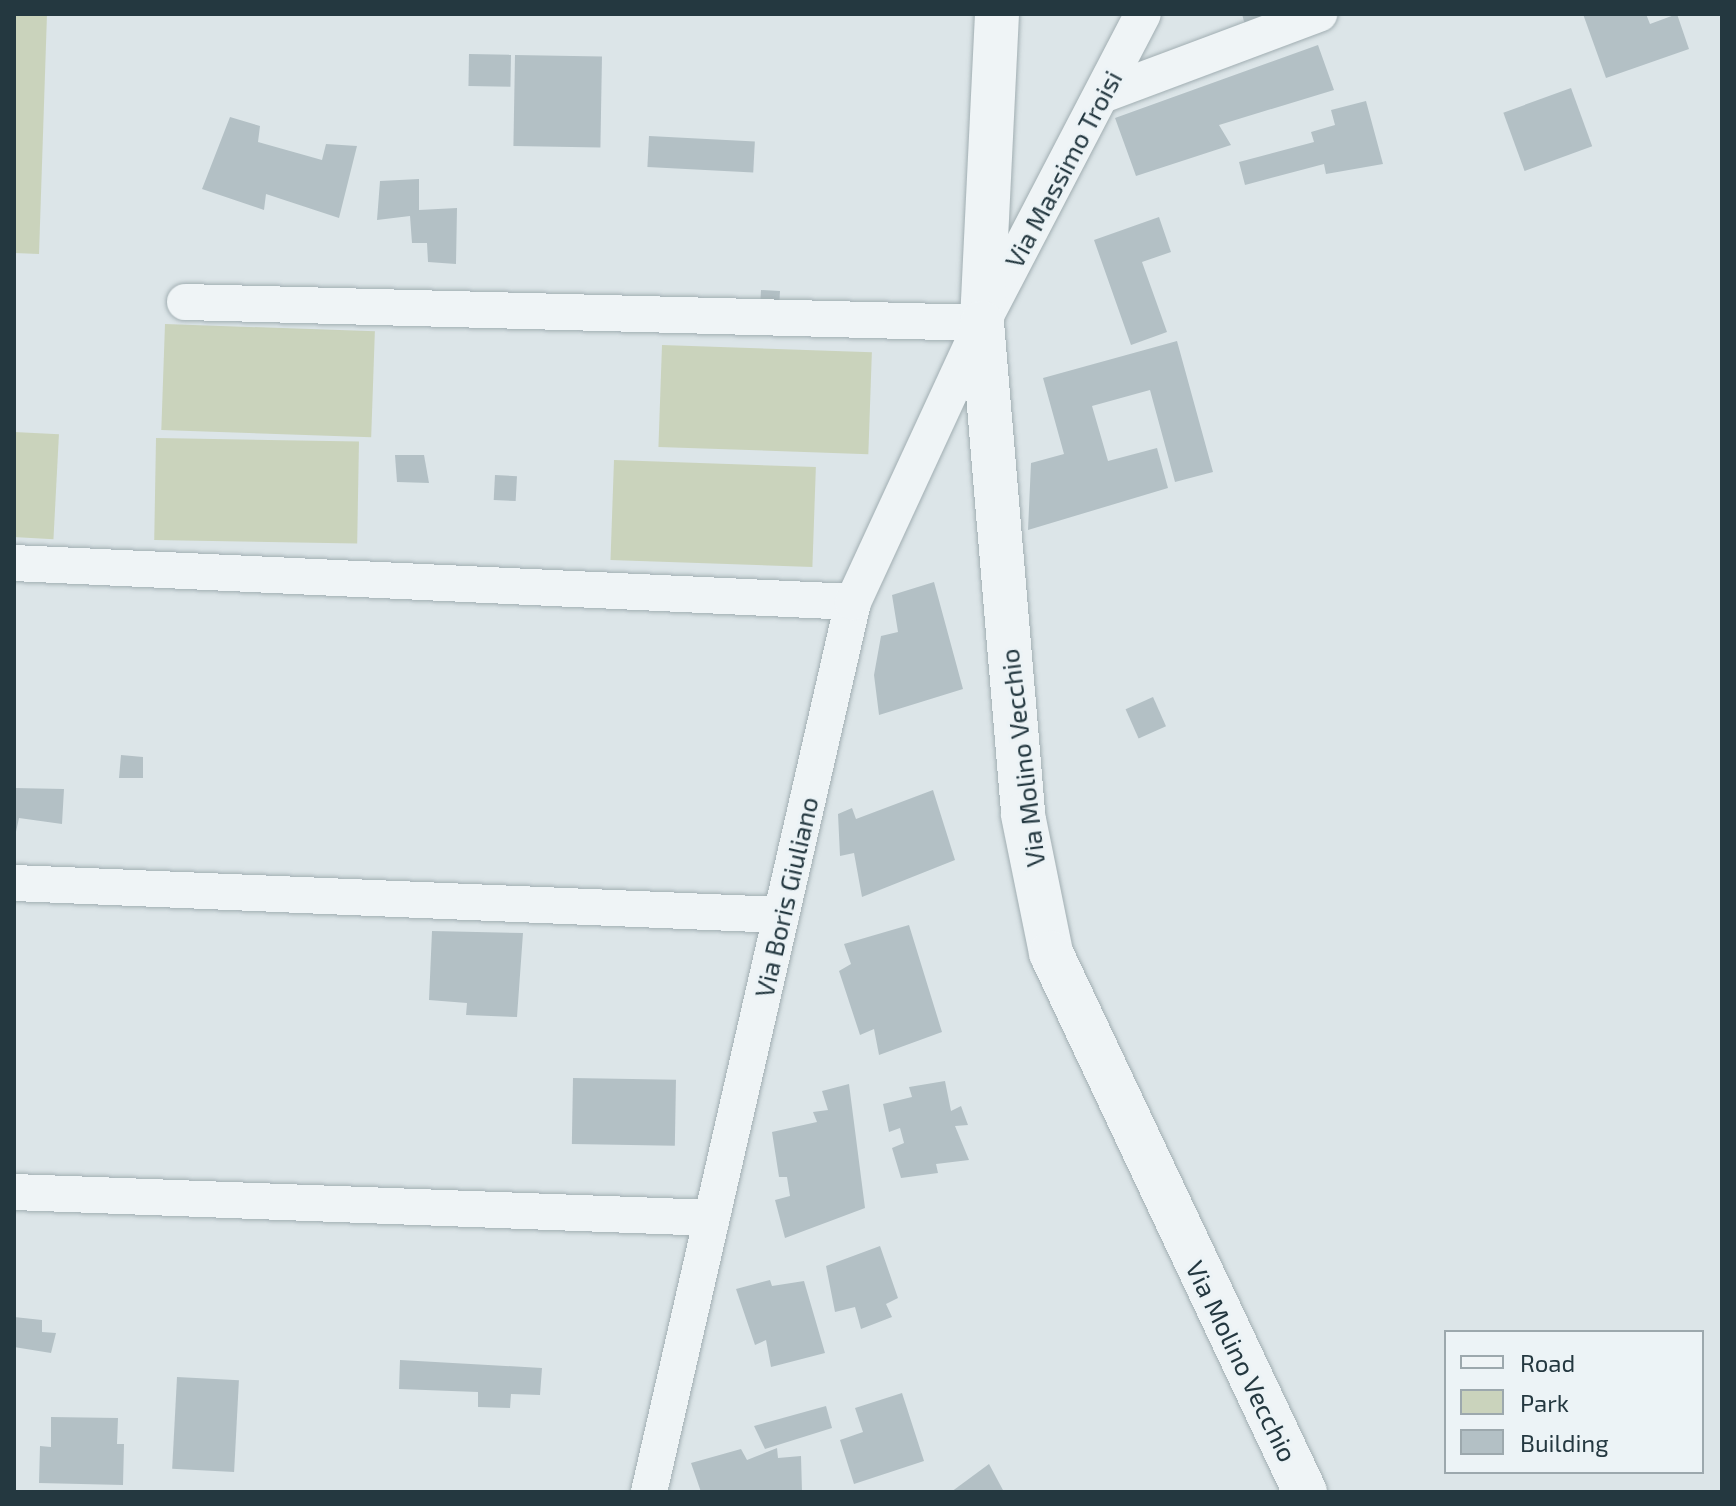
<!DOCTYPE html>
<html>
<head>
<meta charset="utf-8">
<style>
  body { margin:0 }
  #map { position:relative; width:1736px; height:1506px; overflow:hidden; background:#dce5e8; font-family:"Exo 2",sans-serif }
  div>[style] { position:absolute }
  .green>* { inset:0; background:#cad3bc; transform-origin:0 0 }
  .building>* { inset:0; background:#b3c0c5; transform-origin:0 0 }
  .roads { filter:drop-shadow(0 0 2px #a1aeb2) drop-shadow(0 0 2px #a1aeb2) }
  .minor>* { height:36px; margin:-18px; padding:0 18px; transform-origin:18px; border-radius:18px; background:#eff4f6 }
  .tertiary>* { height:44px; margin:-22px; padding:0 22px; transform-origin:22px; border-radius:22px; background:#eff4f6 }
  span { translate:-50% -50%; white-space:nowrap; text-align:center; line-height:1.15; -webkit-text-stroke:6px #ecf3f6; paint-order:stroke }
  .street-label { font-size:26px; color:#243840 }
  .frame { position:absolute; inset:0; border:16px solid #243840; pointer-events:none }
  .legend { position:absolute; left:1444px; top:1330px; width:260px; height:144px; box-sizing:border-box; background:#ecf3f6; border:2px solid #9ca8ad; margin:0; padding:10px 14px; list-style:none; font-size:24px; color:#243840 }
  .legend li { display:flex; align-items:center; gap:16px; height:40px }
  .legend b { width:40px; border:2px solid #9ca8ad }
</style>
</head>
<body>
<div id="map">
  <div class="green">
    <i style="clip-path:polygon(14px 14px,47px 14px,39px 254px,14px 253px)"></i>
    <i style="left:165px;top:324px;width:210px;height:106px;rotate:2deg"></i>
    <i style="left:662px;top:345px;width:210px;height:102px;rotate:2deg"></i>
    <i style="left:14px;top:432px;width:45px;height:105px;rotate:3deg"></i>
    <i style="left:156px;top:438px;width:203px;height:102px;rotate:1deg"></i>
    <i style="left:614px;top:460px;width:202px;height:100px;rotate:2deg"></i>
  </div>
  <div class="building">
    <i style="clip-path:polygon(1242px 14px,1289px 14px,1247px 32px)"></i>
    <i style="clip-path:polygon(1583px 14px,1646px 14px,1650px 24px,1677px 14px,1689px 49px,1606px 78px)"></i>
    <i style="clip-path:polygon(1318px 45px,1334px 90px,1219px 125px,1231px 145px,1136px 176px,1115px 118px)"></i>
    <i style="left:469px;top:54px;width:42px;height:32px;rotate:1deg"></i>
    <i style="left:515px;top:55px;width:87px;height:91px;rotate:1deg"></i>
    <i style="left:1571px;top:88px;width:62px;height:72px;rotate:70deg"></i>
    <i style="clip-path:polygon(1366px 101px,1383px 164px,1326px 174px,1324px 164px,1245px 185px,1239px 162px,1314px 142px,1311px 132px,1335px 125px,1331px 110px)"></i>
    <i style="clip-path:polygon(230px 117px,260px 126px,258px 142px,322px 160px,326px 144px,357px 146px,339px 218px,266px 194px,264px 210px,202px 189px)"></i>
    <i style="left:649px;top:136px;width:106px;height:31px;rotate:3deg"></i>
    <i style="clip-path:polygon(419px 179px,419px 210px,457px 208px,456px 264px,428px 262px,427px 243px,412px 243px,410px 216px,377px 220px,380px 181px)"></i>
    <i style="clip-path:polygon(1159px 217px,1171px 252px,1142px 262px,1167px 332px,1131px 345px,1094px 240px)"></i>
    <i style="left:761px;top:290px;width:19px;height:14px;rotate:3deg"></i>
    <i style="clip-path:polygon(1177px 341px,1213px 472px,1175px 482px,1150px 390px,1092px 406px,1108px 461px,1157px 448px,1168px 488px,1028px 530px,1031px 463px,1064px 454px,1043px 378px)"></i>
    <i style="clip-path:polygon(395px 455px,424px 455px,429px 483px,397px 482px)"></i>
    <i style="left:495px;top:475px;width:22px;height:25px;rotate:3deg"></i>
    <i style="clip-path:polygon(934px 582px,963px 689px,879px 715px,874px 675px,881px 636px,898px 632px,892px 595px)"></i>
    <i style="left:1153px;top:697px;width:32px;height:30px;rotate:66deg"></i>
    <i style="clip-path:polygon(121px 755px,143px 757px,143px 778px,119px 778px)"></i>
    <i style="clip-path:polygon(14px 788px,64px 789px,62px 824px,19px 818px,14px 841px)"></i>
    <i style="clip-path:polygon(933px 790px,955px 860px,862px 897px,854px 853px,840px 856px,838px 814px,852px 808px,856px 819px)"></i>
    <i style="clip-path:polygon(909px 925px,942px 1032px,879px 1055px,874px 1029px,860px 1035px,839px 971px,851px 964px,844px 944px)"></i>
    <i style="clip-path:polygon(432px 931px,523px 933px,517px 1017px,466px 1015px,467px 1003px,429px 1000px)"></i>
    <i style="left:573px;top:1078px;width:103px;height:66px;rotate:1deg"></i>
    <i style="clip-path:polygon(945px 1081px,951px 1111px,961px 1106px,968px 1125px,955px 1126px,969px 1160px,936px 1164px,938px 1173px,901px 1178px,892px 1148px,904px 1143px,900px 1128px,889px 1132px,883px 1104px,912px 1097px,909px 1087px)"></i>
    <i style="clip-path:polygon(849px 1084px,865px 1208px,785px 1238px,775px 1200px,790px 1196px,787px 1177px,779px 1177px,772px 1132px,817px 1122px,813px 1112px,828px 1110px,822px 1091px)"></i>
    <i style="clip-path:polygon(880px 1246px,898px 1298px,886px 1304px,892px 1317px,861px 1329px,855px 1307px,835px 1312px,826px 1266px)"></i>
    <i style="clip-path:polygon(770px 1280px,772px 1286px,804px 1281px,825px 1353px,771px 1367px,766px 1340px,755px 1345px,736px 1289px)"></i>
    <i style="clip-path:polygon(14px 1317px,42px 1320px,42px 1332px,56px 1333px,51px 1353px,14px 1347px)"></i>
    <i style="clip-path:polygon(400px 1360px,542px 1368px,540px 1395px,511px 1394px,510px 1408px,478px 1407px,478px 1392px,399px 1389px)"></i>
    <i style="left:177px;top:1377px;width:62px;height:92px;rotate:3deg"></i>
    <i style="clip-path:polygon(902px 1393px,924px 1461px,854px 1484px,840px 1440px,863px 1432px,855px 1408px)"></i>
    <i style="clip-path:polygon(826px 1406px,832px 1428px,765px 1449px,754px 1426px)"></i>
    <i style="clip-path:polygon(51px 1417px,118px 1418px,117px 1444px,124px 1444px,123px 1485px,39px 1483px,40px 1446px,51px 1447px)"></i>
    <i style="clip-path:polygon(777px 1448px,778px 1458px,801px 1456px,802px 1492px,701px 1492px,691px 1463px,741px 1449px,747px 1460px)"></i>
    <i style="clip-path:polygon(989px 1464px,1004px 1492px,951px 1492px)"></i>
  </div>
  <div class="roads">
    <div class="minor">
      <i style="left:1102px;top:95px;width:232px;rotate:-20.5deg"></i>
      <i style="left:185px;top:302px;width:797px;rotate:1.51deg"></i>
      <i style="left:14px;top:563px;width:840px;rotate:2.66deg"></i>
      <i style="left:14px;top:883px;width:768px;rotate:2.39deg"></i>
      <i style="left:14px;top:1192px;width:698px;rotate:2.13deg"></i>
      <i style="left:649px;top:1492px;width:913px;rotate:-77.09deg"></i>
      <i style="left:853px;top:602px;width:307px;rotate:-65.2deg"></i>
      <i style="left:982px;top:323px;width:348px;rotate:-62.5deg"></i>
    </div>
    <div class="tertiary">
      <i style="left:997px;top:14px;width:309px;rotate:92.8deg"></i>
      <i style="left:982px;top:323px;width:494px;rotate:85.2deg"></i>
      <i style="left:1023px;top:815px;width:141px;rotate:78.5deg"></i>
      <i style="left:1051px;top:953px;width:596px;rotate:64.77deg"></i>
    </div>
  </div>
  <div class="street-label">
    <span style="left:1063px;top:169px;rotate:-62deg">Via Massimo Troisi</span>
    <span style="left:1022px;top:758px;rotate:-97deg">Via Molino Vecchio</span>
    <span style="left:786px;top:897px;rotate:-77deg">Via Boris Giuliano</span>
    <span style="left:1242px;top:1361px;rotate:64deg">Via Molino Vecchio</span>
  </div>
  <div class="frame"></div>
  <ul class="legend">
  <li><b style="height:10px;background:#eff4f6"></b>Road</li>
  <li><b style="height:22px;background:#cad3bc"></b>Park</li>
  <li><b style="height:22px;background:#b3c0c5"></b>Building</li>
  </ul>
</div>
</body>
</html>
